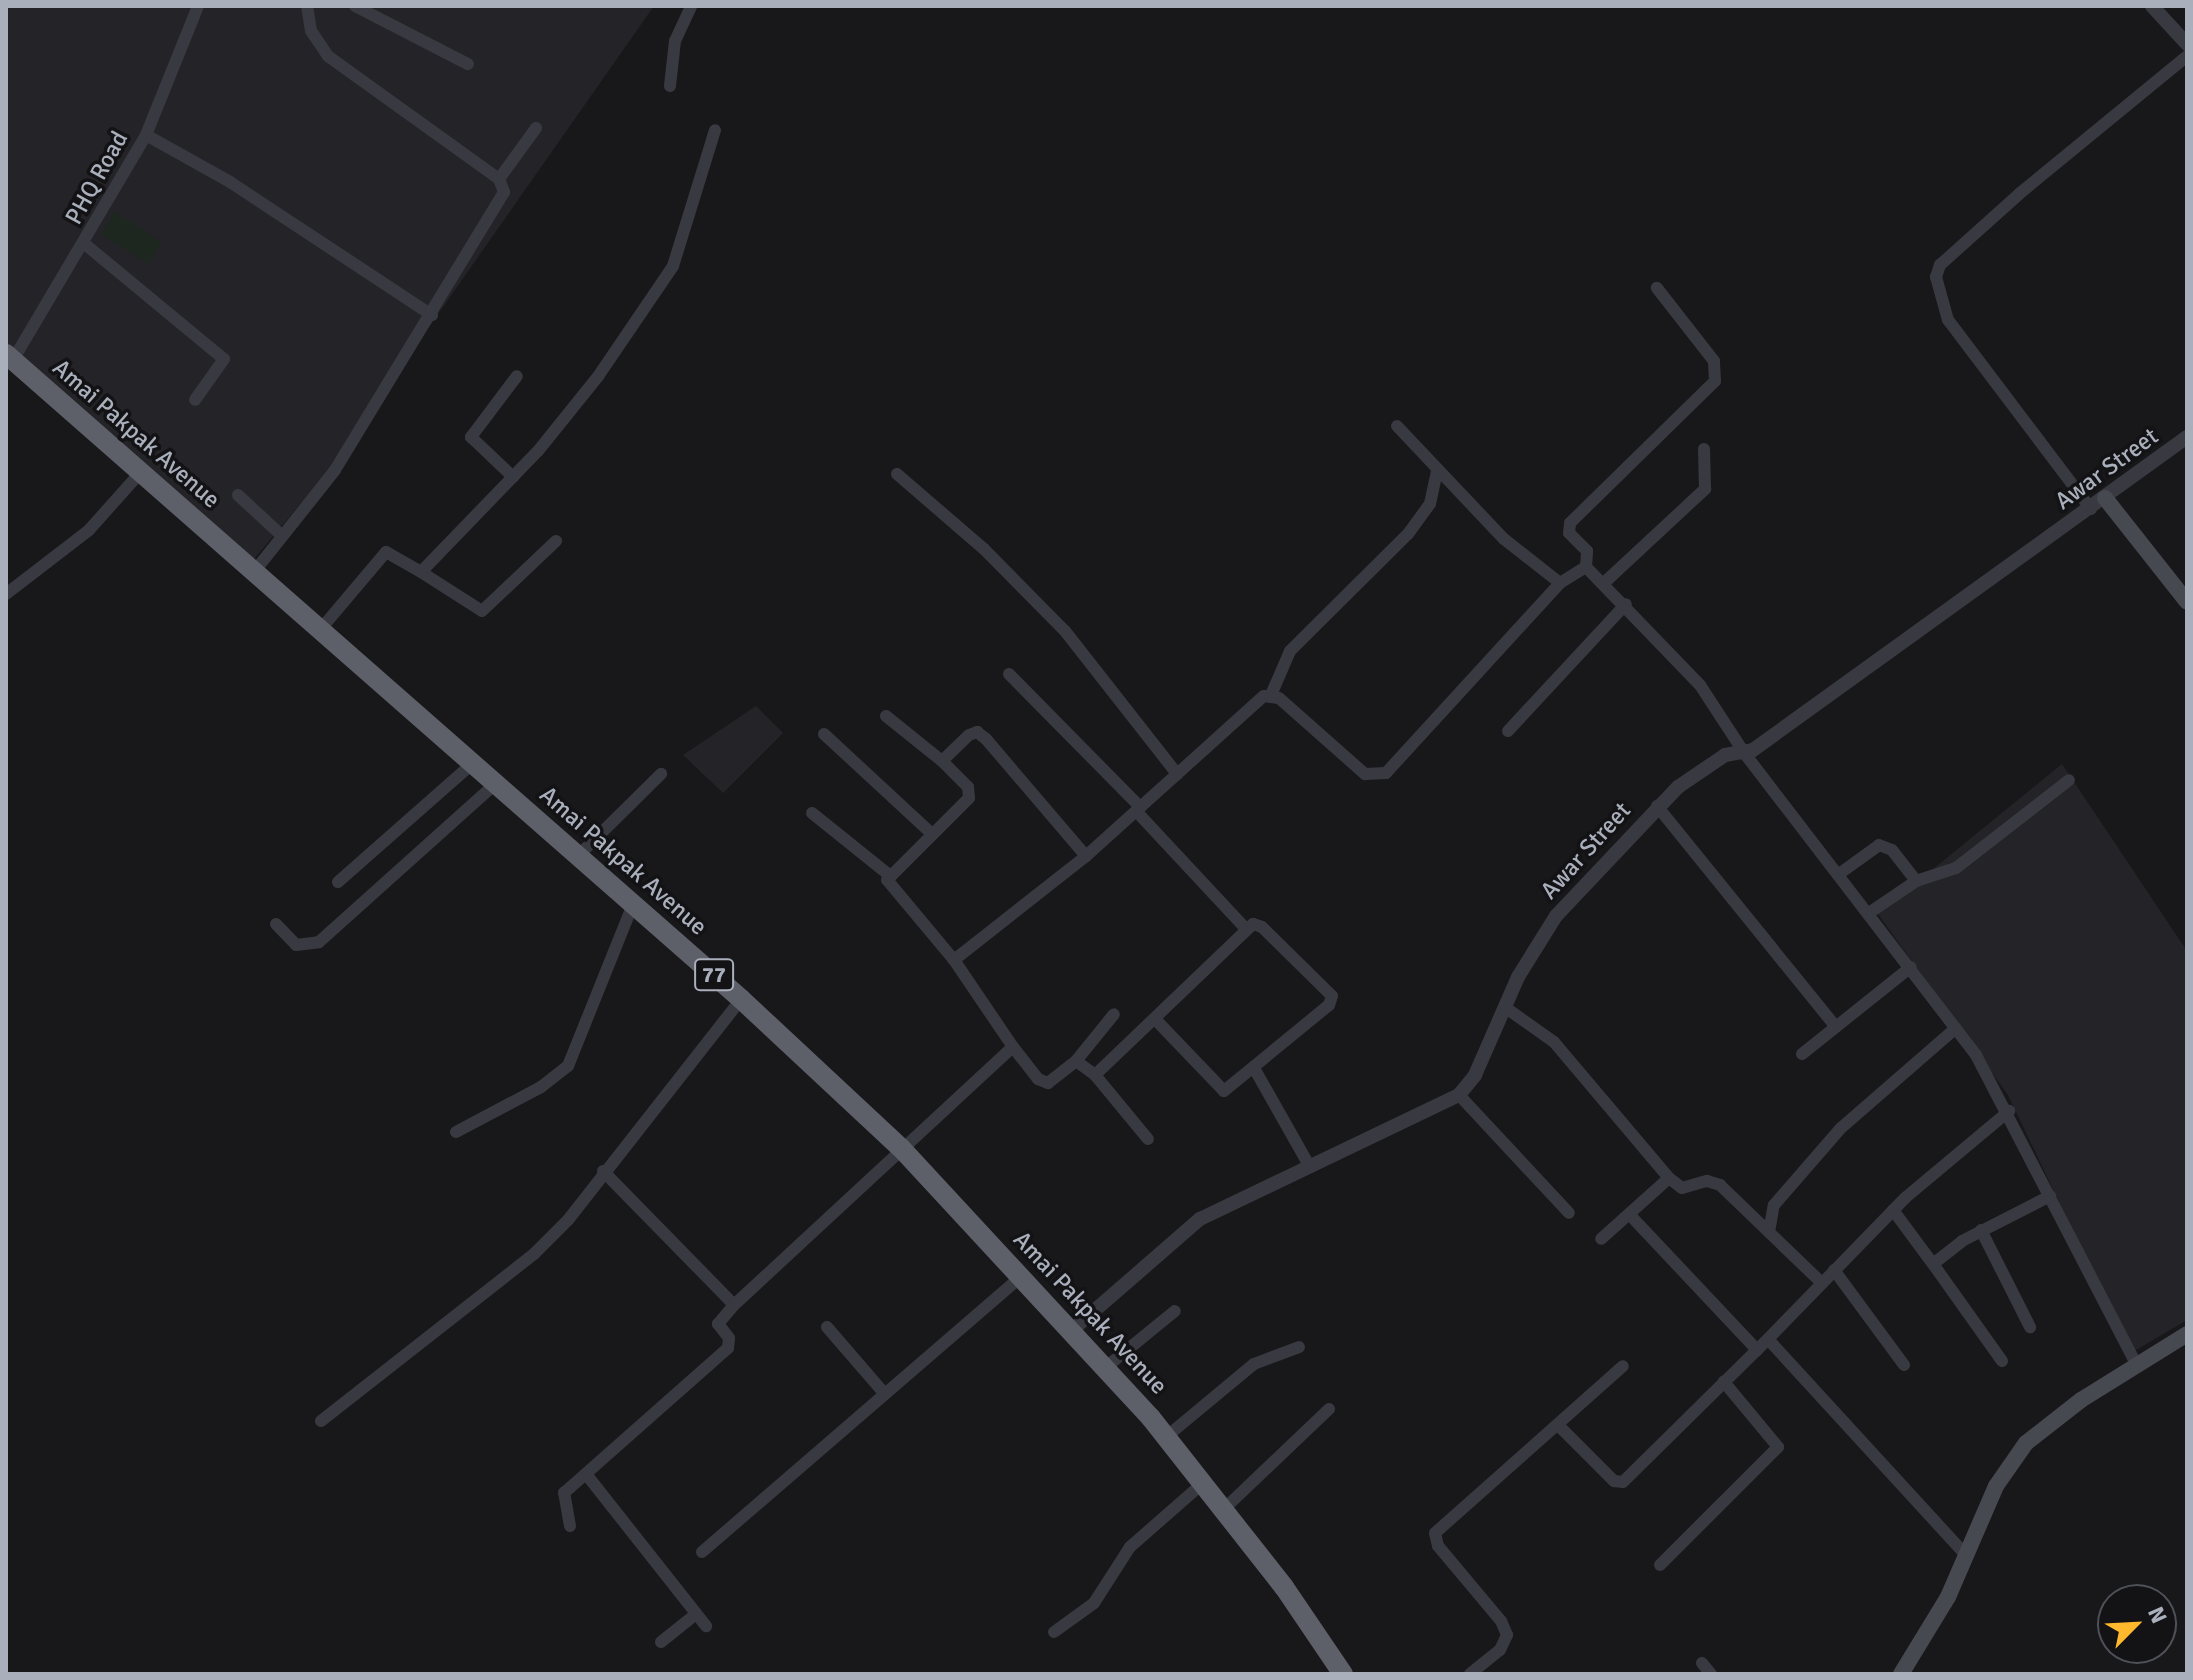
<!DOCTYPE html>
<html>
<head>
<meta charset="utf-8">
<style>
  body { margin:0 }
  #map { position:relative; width:2193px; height:1680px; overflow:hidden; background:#18181b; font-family:Signika,sans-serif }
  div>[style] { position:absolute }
  .built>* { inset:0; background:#242428 }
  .green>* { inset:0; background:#1e271f; transform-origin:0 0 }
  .minor>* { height:12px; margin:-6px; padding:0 6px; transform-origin:6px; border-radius:6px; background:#393a41 }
  .tertiary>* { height:14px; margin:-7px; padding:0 7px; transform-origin:7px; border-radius:7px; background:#393a41 }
  .secondary>* { height:16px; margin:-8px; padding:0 8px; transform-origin:8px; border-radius:8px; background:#474951 }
  .trunk>* { height:20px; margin:-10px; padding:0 10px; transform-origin:10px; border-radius:10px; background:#5d6069 }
  span { translate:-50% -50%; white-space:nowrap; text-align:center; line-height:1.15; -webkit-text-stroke:7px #131316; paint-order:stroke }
  .shield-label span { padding:2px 6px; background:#131316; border:2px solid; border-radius:6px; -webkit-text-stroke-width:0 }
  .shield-label { font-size:22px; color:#aaafbc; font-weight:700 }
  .street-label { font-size:24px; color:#aaafbc }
  .frame { position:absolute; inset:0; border:8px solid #aaafbc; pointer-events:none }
  .north { position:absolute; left:2097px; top:1584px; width:80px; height:80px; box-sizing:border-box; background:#131316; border:2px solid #4f5158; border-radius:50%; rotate:66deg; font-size:22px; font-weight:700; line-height:32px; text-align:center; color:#aaafbc }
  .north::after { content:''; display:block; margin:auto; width:28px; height:36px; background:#ffb92d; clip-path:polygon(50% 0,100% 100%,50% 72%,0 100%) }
</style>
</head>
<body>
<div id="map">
  <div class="built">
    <i style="clip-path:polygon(6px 6px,654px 6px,328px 471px,254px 559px,6px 351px)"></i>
    <i style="clip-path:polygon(756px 706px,783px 733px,723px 793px,683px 755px)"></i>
    <i style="clip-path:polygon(2062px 764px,2187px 951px,2187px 1320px,2131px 1353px,2008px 1095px,1878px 914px)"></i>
  </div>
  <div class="green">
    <i style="left:115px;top:212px;width:56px;height:26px;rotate:33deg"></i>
  </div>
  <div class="minor">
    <i style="left:355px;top:6px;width:127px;rotate:27.2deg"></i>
    <i style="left:670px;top:86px;width:45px;rotate:-83.7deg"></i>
    <i style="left:675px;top:41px;width:38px;rotate:-65deg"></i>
    <i style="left:146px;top:135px;width:96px;rotate:29.2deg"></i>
    <i style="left:230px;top:182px;width:242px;rotate:33.4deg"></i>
    <i style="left:499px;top:179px;width:63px;rotate:-54deg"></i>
    <i style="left:86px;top:245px;width:179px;rotate:39.6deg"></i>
    <i style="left:224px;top:359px;width:50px;rotate:125.3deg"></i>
    <i style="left:13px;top:360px;width:261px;rotate:-59.4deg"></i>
    <i style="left:146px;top:135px;width:139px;rotate:-68deg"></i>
    <i style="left:1397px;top:426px;width:156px;rotate:46.6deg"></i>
    <i style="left:1504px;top:539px;width:71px;rotate:38.2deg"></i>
    <i style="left:897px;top:474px;width:115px;rotate:40.8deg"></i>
    <i style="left:984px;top:549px;width:115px;rotate:45.4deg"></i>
    <i style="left:1065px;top:631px;width:182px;rotate:51.9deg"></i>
    <i style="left:513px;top:477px;width:58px;rotate:-136.4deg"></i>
    <i style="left:471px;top:437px;width:76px;rotate:-53deg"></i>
    <i style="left:238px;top:495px;width:59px;rotate:42.9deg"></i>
    <i style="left:2091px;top:509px;width:237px;rotate:-127.1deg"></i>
    <i style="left:1948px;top:320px;width:45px;rotate:-105.6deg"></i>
    <i style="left:1936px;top:277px;width:13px;rotate:-72deg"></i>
    <i style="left:1940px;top:265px;width:106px;rotate:-41.9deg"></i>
    <i style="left:2019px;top:194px;width:217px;rotate:-39.4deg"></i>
    <i style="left:1586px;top:567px;width:16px;rotate:-86deg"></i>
    <i style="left:1587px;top:551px;width:25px;rotate:-135deg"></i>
    <i style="left:1569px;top:533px;width:10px;rotate:-84deg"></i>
    <i style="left:1570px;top:523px;width:203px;rotate:-44.4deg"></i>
    <i style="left:1715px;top:381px;width:20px;rotate:-93deg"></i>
    <i style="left:1714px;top:361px;width:93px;rotate:-128deg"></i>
    <i style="left:254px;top:572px;width:130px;rotate:-51.5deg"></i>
    <i style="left:335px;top:470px;width:325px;rotate:-58.7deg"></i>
    <i style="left:504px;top:192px;width:14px;rotate:-111deg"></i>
    <i style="left:499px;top:179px;width:211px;rotate:-144.3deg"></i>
    <i style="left:328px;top:56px;width:30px;rotate:-124deg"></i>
    <i style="left:311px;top:31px;width:25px;rotate:-99deg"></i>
    <i style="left:421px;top:572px;width:72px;rotate:32.6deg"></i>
    <i style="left:482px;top:611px;width:102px;rotate:-43.4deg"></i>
    <i style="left:1605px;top:582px;width:137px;rotate:-42.9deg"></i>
    <i style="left:1705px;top:489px;width:40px;rotate:-91.4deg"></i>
    <i style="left:6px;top:594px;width:105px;rotate:-37.6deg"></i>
    <i style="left:89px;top:530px;width:76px;rotate:-48.2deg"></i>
    <i style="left:320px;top:630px;width:102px;rotate:-49.8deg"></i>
    <i style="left:386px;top:552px;width:40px;rotate:29.7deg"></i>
    <i style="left:421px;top:572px;width:168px;rotate:-46deg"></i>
    <i style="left:538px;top:451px;width:97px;rotate:-51.2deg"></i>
    <i style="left:599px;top:375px;width:132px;rotate:-55.8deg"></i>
    <i style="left:673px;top:266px;width:142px;rotate:-72.8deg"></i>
    <i style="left:1009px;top:674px;width:187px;rotate:45.4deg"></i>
    <i style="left:1271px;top:695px;width:48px;rotate:-66.6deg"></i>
    <i style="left:1290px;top:651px;width:166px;rotate:-44.8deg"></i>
    <i style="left:1408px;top:534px;width:37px;rotate:-54deg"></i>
    <i style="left:1430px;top:504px;width:33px;rotate:-78deg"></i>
    <i style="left:886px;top:716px;width:72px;rotate:38.8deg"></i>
    <i style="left:1508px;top:731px;width:173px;rotate:-47.1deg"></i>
    <i style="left:824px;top:734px;width:146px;rotate:42.8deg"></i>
    <i style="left:1657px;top:806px;width:283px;rotate:51deg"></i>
    <i style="left:1136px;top:811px;width:160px;rotate:47deg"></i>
    <i style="left:812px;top:813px;width:97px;rotate:38.8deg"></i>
    <i style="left:578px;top:856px;width:117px;rotate:-44.7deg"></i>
    <i style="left:1839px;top:874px;width:49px;rotate:-35.9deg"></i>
    <i style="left:1879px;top:845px;width:14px;rotate:21deg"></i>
    <i style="left:1892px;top:850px;width:39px;rotate:52deg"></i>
    <i style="left:338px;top:882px;width:179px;rotate:-41.4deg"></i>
    <i style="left:1869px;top:913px;width:57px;rotate:-34.2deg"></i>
    <i style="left:1916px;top:881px;width:42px;rotate:-18deg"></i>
    <i style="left:1956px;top:868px;width:143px;rotate:-37.9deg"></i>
    <i style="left:276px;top:924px;width:29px;rotate:46deg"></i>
    <i style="left:296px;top:945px;width:23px;rotate:-7deg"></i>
    <i style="left:319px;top:942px;width:237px;rotate:-41.9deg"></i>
    <i style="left:954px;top:960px;width:104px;rotate:-129.9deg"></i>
    <i style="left:887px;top:880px;width:116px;rotate:-45deg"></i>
    <i style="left:969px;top:798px;width:11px;rotate:-95deg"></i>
    <i style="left:968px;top:787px;width:37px;rotate:-135deg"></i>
    <i style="left:942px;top:761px;width:37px;rotate:-44deg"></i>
    <i style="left:969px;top:735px;width:9px;rotate:-21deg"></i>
    <i style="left:977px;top:732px;width:11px;rotate:38deg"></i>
    <i style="left:986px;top:739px;width:154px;rotate:49.5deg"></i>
    <i style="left:1506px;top:1008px;width:59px;rotate:35.3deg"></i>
    <i style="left:1554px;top:1042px;width:178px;rotate:49.8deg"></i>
    <i style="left:1669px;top:1178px;width:91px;rotate:138.1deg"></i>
    <i style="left:1013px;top:1047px;width:41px;rotate:52deg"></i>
    <i style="left:1038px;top:1079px;width:11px;rotate:22deg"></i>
    <i style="left:1048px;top:1083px;width:36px;rotate:-38deg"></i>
    <i style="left:1076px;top:1061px;width:60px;rotate:-51deg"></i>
    <i style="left:1802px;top:1054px;width:139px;rotate:-38.6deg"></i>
    <i style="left:1076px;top:1061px;width:24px;rotate:36deg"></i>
    <i style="left:1095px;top:1075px;width:219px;rotate:-43.7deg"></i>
    <i style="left:1253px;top:924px;width:9px;rotate:18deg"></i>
    <i style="left:1262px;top:927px;width:98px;rotate:44.6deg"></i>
    <i style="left:1332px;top:996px;width:9px;rotate:108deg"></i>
    <i style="left:1329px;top:1005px;width:136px;rotate:140.7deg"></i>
    <i style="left:1224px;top:1091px;width:98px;rotate:-133.8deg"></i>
    <i style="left:1254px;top:1068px;width:114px;rotate:60.5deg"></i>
    <i style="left:1095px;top:1075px;width:83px;rotate:50.4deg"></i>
    <i style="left:1459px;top:1095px;width:161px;rotate:47deg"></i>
    <i style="left:456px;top:1132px;width:96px;rotate:-27.9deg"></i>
    <i style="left:541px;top:1087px;width:34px;rotate:-38deg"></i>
    <i style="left:568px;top:1066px;width:175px;rotate:-68.1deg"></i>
    <i style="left:603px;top:1171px;width:187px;rotate:45.6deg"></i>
    <i style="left:734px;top:1305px;width:380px;rotate:-42.8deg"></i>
    <i style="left:1013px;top:1047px;width:105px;rotate:-124.1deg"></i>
    <i style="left:954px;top:960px;width:168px;rotate:-38.2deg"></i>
    <i style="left:1086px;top:856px;width:239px;rotate:-42deg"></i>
    <i style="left:1264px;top:696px;width:15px;rotate:8deg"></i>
    <i style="left:1279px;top:698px;width:115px;rotate:41.5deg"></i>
    <i style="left:1365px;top:774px;width:21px;rotate:-3deg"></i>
    <i style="left:1386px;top:773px;width:258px;rotate:-47.5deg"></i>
    <i style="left:1560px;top:583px;width:31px;rotate:-32deg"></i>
    <i style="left:1586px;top:567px;width:164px;rotate:46deg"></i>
    <i style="left:1700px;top:685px;width:82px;rotate:56.9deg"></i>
    <i style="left:1745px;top:754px;width:379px;rotate:52.5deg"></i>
    <i style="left:1976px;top:1055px;width:348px;rotate:62.6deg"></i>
    <i style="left:1669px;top:1178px;width:16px;rotate:38deg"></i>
    <i style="left:1682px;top:1188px;width:26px;rotate:-16deg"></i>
    <i style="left:1707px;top:1181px;width:14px;rotate:17deg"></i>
    <i style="left:1720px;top:1185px;width:141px;rotate:43.9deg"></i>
    <i style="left:1893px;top:1210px;width:67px;rotate:53.5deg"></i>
    <i style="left:1629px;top:1214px;width:187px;rotate:46.7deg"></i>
    <i style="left:1981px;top:1230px;width:109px;rotate:63.2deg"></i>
    <i style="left:1769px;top:1232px;width:27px;rotate:-80deg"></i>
    <i style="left:1774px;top:1205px;width:102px;rotate:-49deg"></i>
    <i style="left:1841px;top:1128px;width:152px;rotate:-41deg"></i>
    <i style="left:1834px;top:1270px;width:118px;rotate:53.6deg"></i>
    <i style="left:827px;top:1327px;width:87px;rotate:49.2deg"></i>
    <i style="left:2002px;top:1361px;width:119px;rotate:-125.4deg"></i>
    <i style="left:1933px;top:1264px;width:37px;rotate:-38deg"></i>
    <i style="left:1962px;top:1241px;width:99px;rotate:-27.1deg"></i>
    <i style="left:1105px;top:1368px;width:90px;rotate:-39.2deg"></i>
    <i style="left:321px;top:1421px;width:271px;rotate:-38.1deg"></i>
    <i style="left:534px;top:1254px;width:48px;rotate:-45deg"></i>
    <i style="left:568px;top:1220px;width:281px;rotate:-51.9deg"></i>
    <i style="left:1559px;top:1426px;width:78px;rotate:45deg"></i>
    <i style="left:1614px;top:1481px;width:9px;rotate:6deg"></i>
    <i style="left:1623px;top:1482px;width:204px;rotate:-44.6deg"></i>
    <i style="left:1166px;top:1437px;width:114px;rotate:-39.7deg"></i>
    <i style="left:1254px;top:1364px;width:48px;rotate:-20.7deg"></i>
    <i style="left:586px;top:1474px;width:194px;rotate:51.7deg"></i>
    <i style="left:1224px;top:1509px;width:145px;rotate:-43.6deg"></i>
    <i style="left:570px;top:1526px;width:34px;rotate:-100deg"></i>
    <i style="left:564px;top:1493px;width:219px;rotate:-41.5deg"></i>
    <i style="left:728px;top:1348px;width:10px;rotate:-84deg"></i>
    <i style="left:729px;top:1338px;width:18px;rotate:-128deg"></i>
    <i style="left:718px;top:1324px;width:25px;rotate:-50deg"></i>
    <i style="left:702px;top:1552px;width:421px;rotate:-40.8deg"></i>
    <i style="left:1964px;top:1553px;width:290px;rotate:-132.5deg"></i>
    <i style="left:1768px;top:1339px;width:197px;rotate:-45.8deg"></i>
    <i style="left:1905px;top:1198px;width:136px;rotate:-39.9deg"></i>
    <i style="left:1660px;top:1565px;width:167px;rotate:-45deg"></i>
    <i style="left:1778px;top:1447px;width:85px;rotate:-129.7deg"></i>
    <i style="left:1054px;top:1632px;width:49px;rotate:-35.9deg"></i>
    <i style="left:1094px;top:1603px;width:67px;rotate:-57.3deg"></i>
    <i style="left:1130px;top:1547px;width:97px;rotate:-41.2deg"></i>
    <i style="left:661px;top:1642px;width:45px;rotate:-38.7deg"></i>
    <i style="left:1702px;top:1663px;width:14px;rotate:51deg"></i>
    <i style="left:1470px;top:1674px;width:38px;rotate:-39deg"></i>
    <i style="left:1500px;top:1650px;width:17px;rotate:-65deg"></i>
    <i style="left:1507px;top:1635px;width:15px;rotate:-113deg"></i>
    <i style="left:1501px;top:1621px;width:98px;rotate:-130deg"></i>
    <i style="left:1438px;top:1546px;width:13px;rotate:-103deg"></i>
    <i style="left:1435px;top:1533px;width:251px;rotate:-41.6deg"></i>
  </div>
  <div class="tertiary">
    <i style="left:2152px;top:6px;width:52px;rotate:47.4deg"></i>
    <i style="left:1071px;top:1331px;width:171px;rotate:-41deg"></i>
    <i style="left:1200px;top:1219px;width:287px;rotate:-25.6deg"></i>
    <i style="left:1459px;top:1095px;width:26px;rotate:-51deg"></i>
    <i style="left:1475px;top:1075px;width:107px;rotate:-66.3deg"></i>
    <i style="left:1518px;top:977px;width:72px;rotate:-58.1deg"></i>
    <i style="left:1556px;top:916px;width:178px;rotate:-46.6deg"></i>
    <i style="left:1678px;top:787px;width:57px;rotate:-34.2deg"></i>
    <i style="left:1725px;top:755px;width:28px;rotate:-10deg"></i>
    <i style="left:1753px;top:750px;width:535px;rotate:-35.8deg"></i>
  </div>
  <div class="secondary">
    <i style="left:2105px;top:498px;width:132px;rotate:51.7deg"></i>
    <i style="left:1901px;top:1674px;width:90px;rotate:-58.6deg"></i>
    <i style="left:1948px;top:1597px;width:121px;rotate:-66.6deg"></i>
    <i style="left:1996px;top:1486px;width:52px;rotate:-55.1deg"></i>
    <i style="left:2026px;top:1443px;width:70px;rotate:-38deg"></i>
    <i style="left:2081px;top:1400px;width:125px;rotate:-31.9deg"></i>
  </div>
  <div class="trunk">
    <i style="left:6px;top:354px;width:978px;rotate:41.27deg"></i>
    <i style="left:741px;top:999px;width:219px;rotate:43deg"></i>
    <i style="left:901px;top:1148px;width:368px;rotate:47.2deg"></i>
    <i style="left:1151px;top:1418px;width:215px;rotate:51.8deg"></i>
    <i style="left:1284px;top:1587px;width:105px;rotate:55.9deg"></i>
  </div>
  <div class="shield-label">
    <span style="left:714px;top:975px">77</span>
  </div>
  <div class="street-label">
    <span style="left:97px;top:178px;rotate:-61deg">PHQ Road</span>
    <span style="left:136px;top:434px;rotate:41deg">Amai Pakpak Avenue</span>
    <span style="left:2107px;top:469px;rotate:-36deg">Awar Street</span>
    <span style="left:1586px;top:851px;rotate:-48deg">Awar Street</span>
    <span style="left:623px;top:861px;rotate:41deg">Amai Pakpak Avenue</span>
    <span style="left:1090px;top:1313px;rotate:47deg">Amai Pakpak Avenue</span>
  </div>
  <div class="frame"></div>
  <div class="north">N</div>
</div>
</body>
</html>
